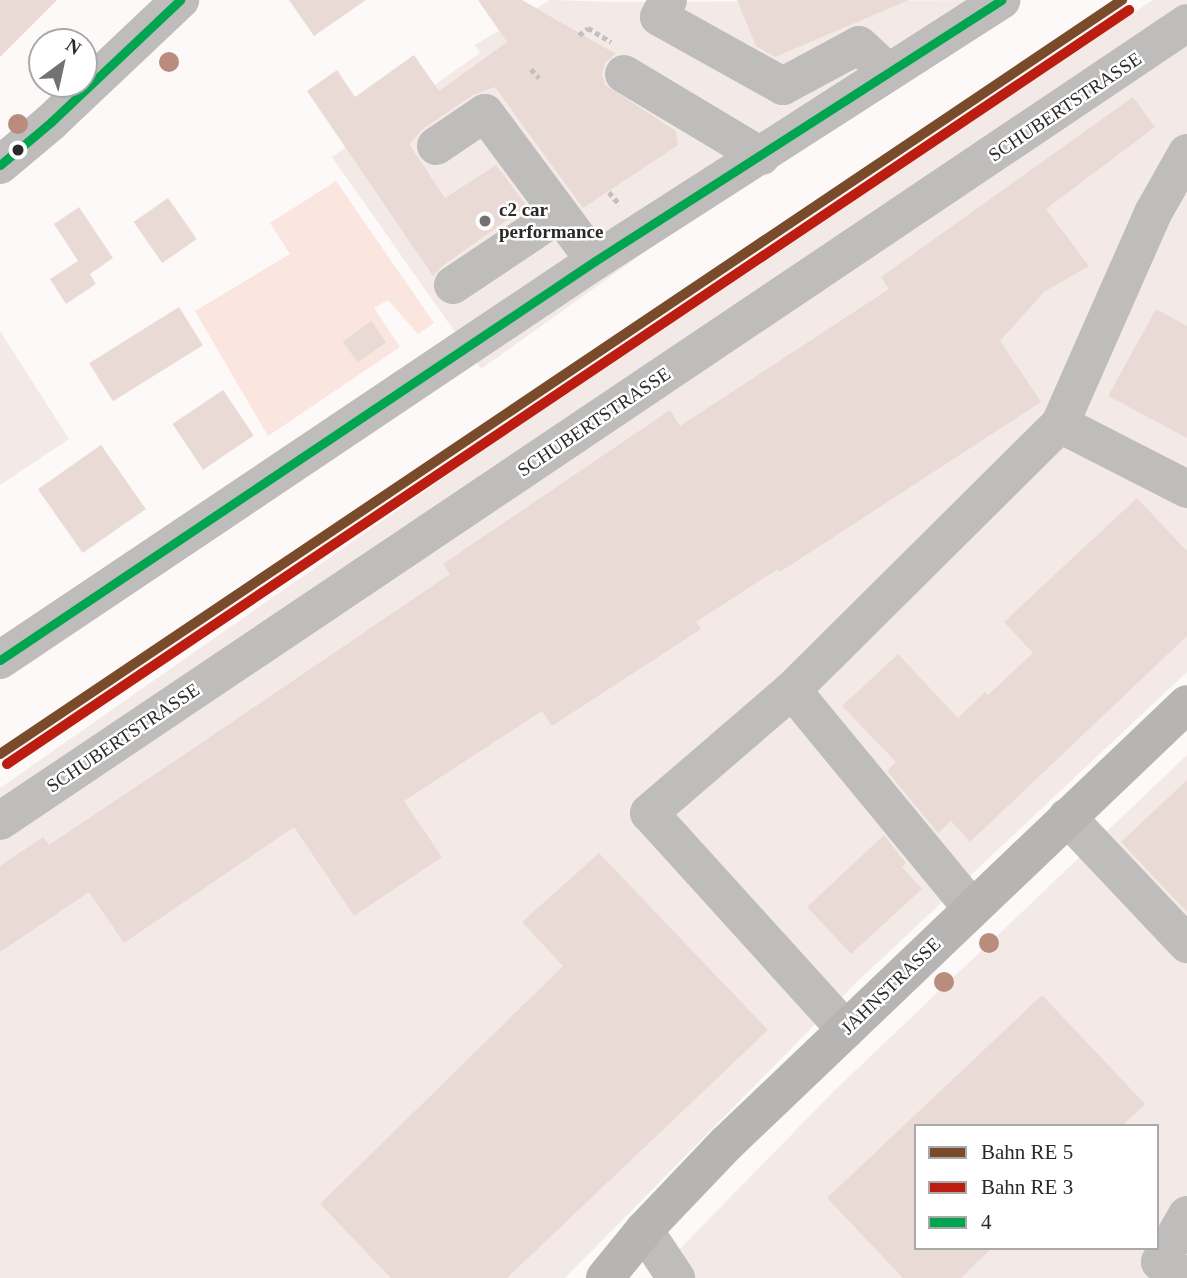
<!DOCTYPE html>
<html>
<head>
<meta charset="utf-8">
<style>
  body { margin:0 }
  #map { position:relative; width:1187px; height:1278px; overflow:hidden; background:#fdf9f8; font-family:Georgia,serif }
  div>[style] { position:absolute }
  .built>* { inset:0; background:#f3eae7 }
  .green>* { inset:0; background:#fae5df }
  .building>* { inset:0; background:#eadad5; transform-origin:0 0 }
  .path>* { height:4.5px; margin-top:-2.25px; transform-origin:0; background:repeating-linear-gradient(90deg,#c1bfbf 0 5px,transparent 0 8.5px) }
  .minor>* { height:38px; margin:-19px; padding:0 19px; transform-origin:19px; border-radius:19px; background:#bebdbc }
  .major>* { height:38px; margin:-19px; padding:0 19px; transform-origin:19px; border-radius:19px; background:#b7b5b4 }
  .bus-1>* { height:9px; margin:-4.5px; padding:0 4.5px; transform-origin:4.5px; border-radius:4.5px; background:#01a54f }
  .rail-1>* { height:10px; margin:-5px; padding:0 5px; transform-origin:5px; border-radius:5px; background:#7a4b2a }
  .rail-2>* { height:10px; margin:-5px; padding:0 5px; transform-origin:5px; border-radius:5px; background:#bb1e10 }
  .trees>* { width:20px; height:20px; margin:-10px; border-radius:50%; background:#b98c7d }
  .dots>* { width:19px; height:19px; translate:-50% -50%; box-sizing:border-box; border:4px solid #fff; border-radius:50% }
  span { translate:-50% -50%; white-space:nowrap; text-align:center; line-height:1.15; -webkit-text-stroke:5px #fff; paint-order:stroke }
  .street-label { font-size:19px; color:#2b2928 }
  .poi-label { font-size:19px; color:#2b2928; font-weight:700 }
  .left { translate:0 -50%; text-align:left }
  .legend { position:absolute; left:914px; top:1124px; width:245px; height:126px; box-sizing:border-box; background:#fff; border:2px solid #aaa9a9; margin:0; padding:9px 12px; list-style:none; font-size:21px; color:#2b2928 }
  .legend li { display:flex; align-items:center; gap:14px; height:35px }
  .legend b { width:35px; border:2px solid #aaa9a9 }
  .north { position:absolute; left:28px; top:28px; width:70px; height:70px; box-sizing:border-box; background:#fff; border:2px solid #aaa9a9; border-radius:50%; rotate:33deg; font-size:19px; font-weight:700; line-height:28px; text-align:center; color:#2b2928 }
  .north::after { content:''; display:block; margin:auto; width:24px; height:32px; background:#747271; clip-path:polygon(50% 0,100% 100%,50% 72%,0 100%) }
</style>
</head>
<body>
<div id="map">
  <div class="built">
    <i style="clip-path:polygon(550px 0,616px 2px,998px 0,481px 369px,332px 157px,480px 53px,475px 45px)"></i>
    <i style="clip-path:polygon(1153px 0,1187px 0,1187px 672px,859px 980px,565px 1278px,0 1278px,0 788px,678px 314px)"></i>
    <i style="clip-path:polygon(0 331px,69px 439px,0 485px)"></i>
    <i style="clip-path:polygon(evenodd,1187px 755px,1187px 1278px,677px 1278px,666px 1263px,835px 1090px,1187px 755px,916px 1126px,1157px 1126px,1157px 1248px,916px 1248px,916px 1126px)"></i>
  </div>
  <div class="green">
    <i style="clip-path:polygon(336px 181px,434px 323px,418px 334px,388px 300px,374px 308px,400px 347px,268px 436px,195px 311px,290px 254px,270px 223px)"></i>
  </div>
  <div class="building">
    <i style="clip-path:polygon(0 0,57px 0,0 57px)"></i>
    <i style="clip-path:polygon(289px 0,366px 0,314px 36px)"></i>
    <i style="clip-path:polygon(478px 0,522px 0,616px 54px,605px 63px,602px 74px,605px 85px,676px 131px,678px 145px,583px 208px,495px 87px,473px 95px,424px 128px,409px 144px,445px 198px,496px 165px,527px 206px,441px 267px,433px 276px,307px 91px,337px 70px,355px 97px,414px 55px,439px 91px,507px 42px)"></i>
    <i style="clip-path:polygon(737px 0,909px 0,775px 57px,756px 46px)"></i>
    <i style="clip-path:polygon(1133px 97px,1155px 127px,1046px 209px,1089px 266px,1044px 292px,1000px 341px,1041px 402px,780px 572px,778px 569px,696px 622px,701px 629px,552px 726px,542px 711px,404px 801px,442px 857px,354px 916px,294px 827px,124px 943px,89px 892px,0 952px,0 866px,43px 837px,49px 845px,191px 750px,450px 574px,443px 564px,670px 410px,680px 426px,889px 289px,881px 277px)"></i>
    <i style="left:168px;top:198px;width:50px;height:42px;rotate:55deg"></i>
    <i style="clip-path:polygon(79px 207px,113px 258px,90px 274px,96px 284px,66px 304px,50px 279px,78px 261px,54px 224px)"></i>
    <i style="left:179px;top:307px;width:45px;height:106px;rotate:58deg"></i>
    <i style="clip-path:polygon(1156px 309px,1187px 326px,1187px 438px,1108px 396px)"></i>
    <i style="left:371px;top:321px;width:26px;height:35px;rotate:54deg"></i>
    <i style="left:223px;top:390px;width:55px;height:61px;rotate:56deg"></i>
    <i style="left:101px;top:445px;width:78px;height:77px;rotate:55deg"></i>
    <i style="clip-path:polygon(1137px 498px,1187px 551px,1187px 636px,970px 842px,951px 821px,938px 833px,887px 771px,896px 762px,842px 706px,898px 654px,958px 718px,985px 692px,988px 695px,1033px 653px,1004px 622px)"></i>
    <i style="clip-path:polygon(1187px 780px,1187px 912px,1121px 842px)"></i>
    <i style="clip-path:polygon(884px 835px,906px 863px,902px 867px,922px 889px,851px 954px,807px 907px)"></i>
    <i style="clip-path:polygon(599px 853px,768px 1030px,507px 1278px,391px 1278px,320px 1204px,563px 966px,522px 922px)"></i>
    <i style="clip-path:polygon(1042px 995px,1145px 1104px,1122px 1126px,916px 1126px,916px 1248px,992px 1248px,961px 1278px,903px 1278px,827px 1198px)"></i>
  </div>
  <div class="path">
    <i style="left:579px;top:35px;width:11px;rotate:-38deg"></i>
    <i style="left:588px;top:28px;width:27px;rotate:31deg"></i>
    <i style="left:531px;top:69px;width:12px;rotate:48deg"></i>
    <i style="left:609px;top:192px;width:17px;rotate:50deg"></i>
  </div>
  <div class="minor">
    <i style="left:668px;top:0;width:19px;rotate:118deg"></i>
    <i style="left:659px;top:17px;width:142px;rotate:29.1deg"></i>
    <i style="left:783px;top:86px;width:86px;rotate:-28.3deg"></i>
    <i style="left:859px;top:45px;width:40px;rotate:43deg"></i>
    <i style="left:624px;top:74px;width:160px;rotate:30.9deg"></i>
    <i style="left:436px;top:146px;width:59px;rotate:-34deg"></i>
    <i style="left:485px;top:113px;width:184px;rotate:53.4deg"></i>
    <i style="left:0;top:165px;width:67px;rotate:-40.1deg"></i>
    <i style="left:51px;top:122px;width:178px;rotate:-43.4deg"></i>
    <i style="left:453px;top:285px;width:128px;rotate:-33.8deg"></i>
    <i style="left:1060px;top:424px;width:231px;rotate:-66.2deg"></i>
    <i style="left:1153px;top:213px;width:69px;rotate:-60.5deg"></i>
    <i style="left:0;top:660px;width:716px;rotate:-33.85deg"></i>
    <i style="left:595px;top:261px;width:483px;rotate:-32.7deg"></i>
    <i style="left:792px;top:690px;width:283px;rotate:50.5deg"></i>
    <i style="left:1067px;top:817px;width:175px;rotate:46.6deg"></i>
    <i style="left:0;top:821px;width:1430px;rotate:-33.91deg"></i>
    <i style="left:846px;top:1030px;width:293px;rotate:-132.2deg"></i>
    <i style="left:649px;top:813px;width:189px;rotate:-40.7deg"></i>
    <i style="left:792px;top:690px;width:378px;rotate:-44.8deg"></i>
    <i style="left:1060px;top:424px;width:143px;rotate:27.1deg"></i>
    <i style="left:1187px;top:1215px;width:54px;rotate:119.9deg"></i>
    <i style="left:1160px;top:1262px;width:31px;rotate:29deg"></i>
    <i style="left:644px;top:1230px;width:58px;rotate:56.3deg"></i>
  </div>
  <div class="major">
    <i style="left:605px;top:1278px;width:62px;rotate:-50.9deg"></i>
    <i style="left:644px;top:1230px;width:119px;rotate:-46.4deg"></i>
    <i style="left:726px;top:1144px;width:637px;rotate:-43.66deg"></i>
  </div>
  <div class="bus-1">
    <i style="left:0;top:165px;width:67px;rotate:-40.1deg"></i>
    <i style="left:51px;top:122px;width:178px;rotate:-43.4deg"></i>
    <i style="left:0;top:660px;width:716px;rotate:-33.85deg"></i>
    <i style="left:595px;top:261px;width:483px;rotate:-32.7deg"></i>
  </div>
  <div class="rail-1">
    <i style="left:0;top:754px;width:1352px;rotate:-33.9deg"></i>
  </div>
  <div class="rail-2">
    <i style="left:7px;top:764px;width:1352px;rotate:-33.9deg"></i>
  </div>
  <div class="trees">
    <i style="left:169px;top:62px"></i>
    <i style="left:18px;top:124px"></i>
    <i style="left:989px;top:943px"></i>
    <i style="left:944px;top:982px"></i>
  </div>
  <div class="dots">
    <i style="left:18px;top:150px;background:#2b2928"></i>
    <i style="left:485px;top:221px;background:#747271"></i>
  </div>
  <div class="street-label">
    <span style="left:1065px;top:107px;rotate:-34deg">SCHUBERTSTRASSE</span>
    <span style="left:594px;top:422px;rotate:-34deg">SCHUBERTSTRASSE</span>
    <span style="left:123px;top:738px;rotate:-34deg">SCHUBERTSTRASSE</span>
    <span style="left:891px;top:986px;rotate:-44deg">JAHNSTRASSE</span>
  </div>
  <div class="poi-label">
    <span class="left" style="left:499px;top:221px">c2 car<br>performance</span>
  </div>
  <ul class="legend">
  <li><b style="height:9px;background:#7a4b2a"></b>Bahn RE 5</li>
  <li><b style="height:9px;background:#bb1e10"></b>Bahn RE 3</li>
  <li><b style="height:9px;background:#01a54f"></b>4</li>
  </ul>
  <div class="north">N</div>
</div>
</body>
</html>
